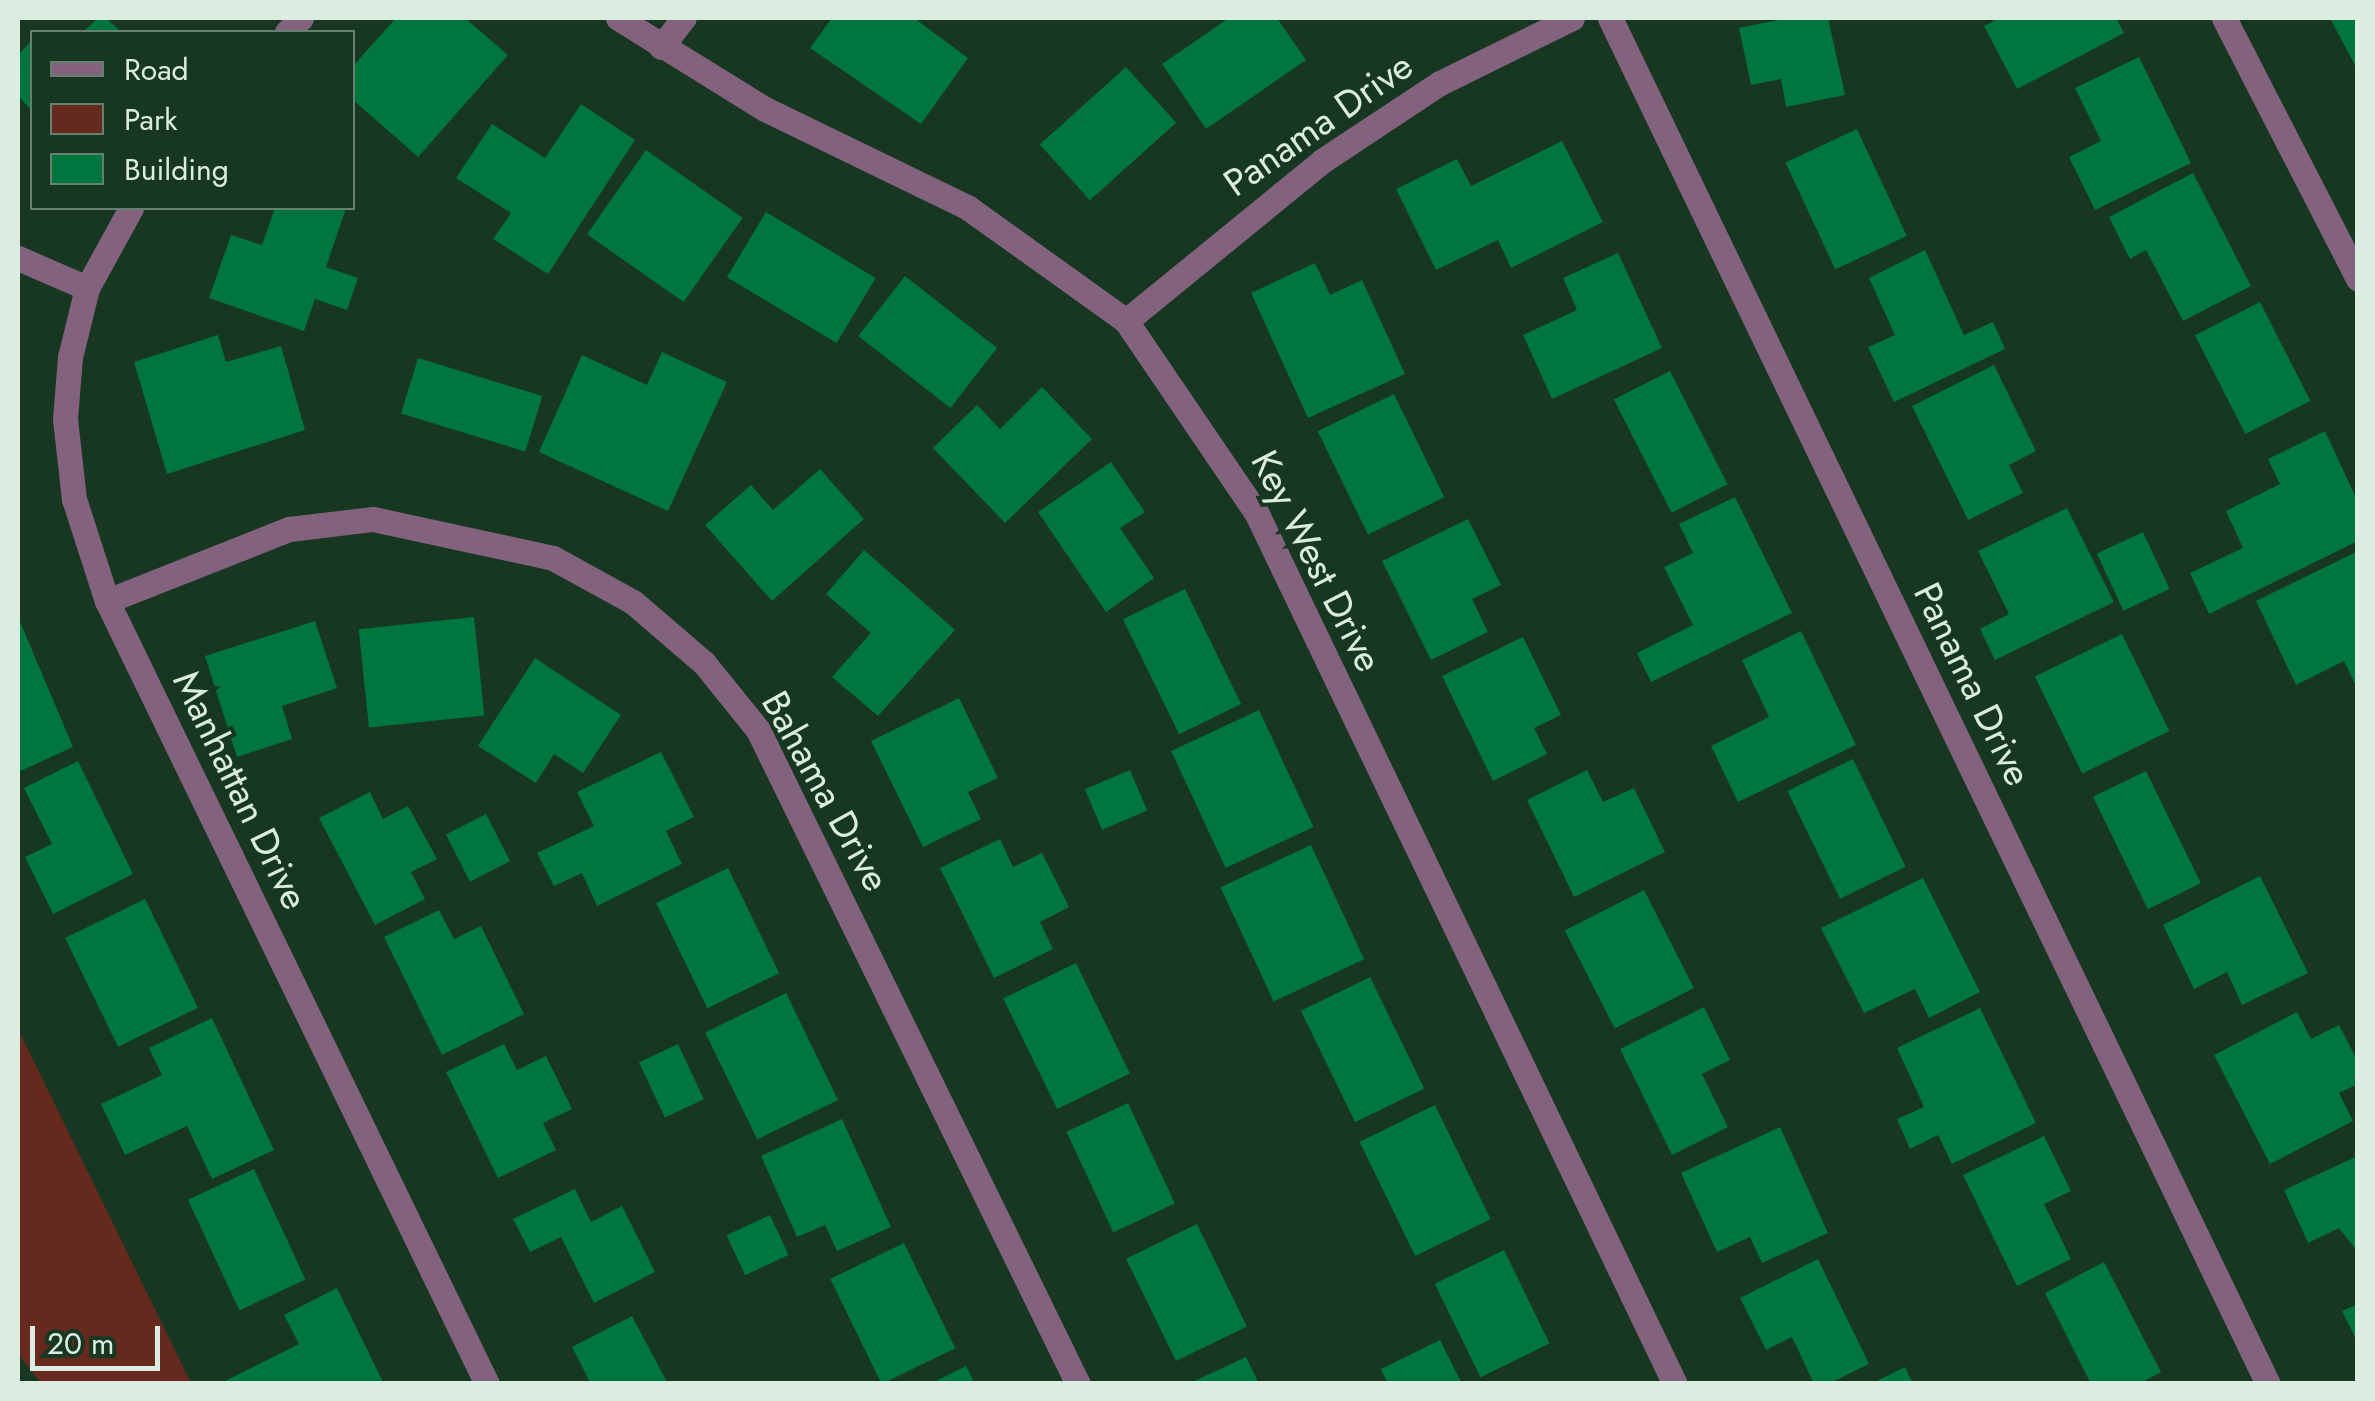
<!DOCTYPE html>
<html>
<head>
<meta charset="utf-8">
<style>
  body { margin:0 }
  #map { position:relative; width:2375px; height:1401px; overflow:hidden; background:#173722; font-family:Jost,sans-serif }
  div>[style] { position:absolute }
  .green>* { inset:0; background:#652a1d }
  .building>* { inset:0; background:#00763e; transform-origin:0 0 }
  .minor>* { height:25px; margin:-12.5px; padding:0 12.5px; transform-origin:12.5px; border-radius:12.5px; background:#83627d }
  span { translate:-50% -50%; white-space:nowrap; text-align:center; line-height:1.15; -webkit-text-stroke:8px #173722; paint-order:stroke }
  .street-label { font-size:38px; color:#dbede0 }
  .frame { position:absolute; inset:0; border:20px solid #dbede0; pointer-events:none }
  .legend { position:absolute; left:30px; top:30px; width:325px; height:180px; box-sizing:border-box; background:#173722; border:2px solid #65806e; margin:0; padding:12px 18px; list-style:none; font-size:30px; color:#dbede0 }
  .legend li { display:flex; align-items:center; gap:20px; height:50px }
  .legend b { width:50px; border:2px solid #65806e }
  .scale { position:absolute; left:30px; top:1326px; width:130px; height:45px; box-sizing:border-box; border:5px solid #dbede0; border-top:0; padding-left:12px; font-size:30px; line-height:35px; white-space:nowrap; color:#dbede0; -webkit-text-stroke:8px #173722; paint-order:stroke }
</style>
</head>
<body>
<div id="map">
  <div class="green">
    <i style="clip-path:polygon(18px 1029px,191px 1383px,41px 1383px,18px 1354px)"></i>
  </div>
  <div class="building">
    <i style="clip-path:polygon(98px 18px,106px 18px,121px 32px,83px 32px)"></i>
    <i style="clip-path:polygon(396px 18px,465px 18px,508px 55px,418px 157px,352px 99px,352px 67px)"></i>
    <i style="clip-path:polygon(832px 18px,914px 18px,968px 58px,921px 124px,810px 48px)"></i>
    <i style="clip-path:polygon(1229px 18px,1277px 18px,1306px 60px,1206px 129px,1162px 64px)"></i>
    <i style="clip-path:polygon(1787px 18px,1828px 18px,1845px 95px,1786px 107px,1781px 79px,1751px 85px,1739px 28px)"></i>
    <i style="clip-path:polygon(2000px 18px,2116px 18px,2124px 33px,2017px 89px,1984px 26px)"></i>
    <i style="clip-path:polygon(2330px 18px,2358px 18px,2358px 71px)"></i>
    <i style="clip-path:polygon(32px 40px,32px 111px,18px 96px,18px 55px)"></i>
    <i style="clip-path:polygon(2139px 57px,2191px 163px,2095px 210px,2069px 157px,2101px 141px,2075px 88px)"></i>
    <i style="left:1126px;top:67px;width:75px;height:116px;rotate:48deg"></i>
    <i style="clip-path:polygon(581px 104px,635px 140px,548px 274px,493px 239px,511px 213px,456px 178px,492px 124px,545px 158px)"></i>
    <i style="left:1857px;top:129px;width:118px;height:79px;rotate:65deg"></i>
    <i style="clip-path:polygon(1562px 141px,1603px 222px,1511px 268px,1498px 240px,1436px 270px,1396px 189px,1457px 159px,1471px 186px)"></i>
    <i style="left:646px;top:150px;width:118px;height:103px;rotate:35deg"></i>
    <i style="clip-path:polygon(2193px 173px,2251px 286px,2183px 321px,2146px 250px,2130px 259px,2109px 217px)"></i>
    <i style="clip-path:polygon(275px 208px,346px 208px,326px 267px,358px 278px,347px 310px,315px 299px,304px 331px,209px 298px,231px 235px,262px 245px)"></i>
    <i style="left:766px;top:212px;width:128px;height:76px;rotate:31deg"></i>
    <i style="clip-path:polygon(1925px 250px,1964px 335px,1993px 322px,2005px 349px,1894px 402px,1868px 347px,1895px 335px,1869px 278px)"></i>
    <i style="clip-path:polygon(1618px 253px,1662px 348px,1552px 399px,1523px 335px,1577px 310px,1563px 278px)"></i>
    <i style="clip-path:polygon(1315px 263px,1330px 295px,1362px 280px,1405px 374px,1308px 418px,1251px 293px)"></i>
    <i style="left:905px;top:276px;width:117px;height:76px;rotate:38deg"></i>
    <i style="left:2260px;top:302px;width:111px;height:73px;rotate:63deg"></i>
    <i style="clip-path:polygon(218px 335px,226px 362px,281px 346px,305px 430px,167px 474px,134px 362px)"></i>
    <i style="clip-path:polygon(662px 352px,727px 382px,668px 511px,539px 452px,582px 355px,647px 385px)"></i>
    <i style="left:418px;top:358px;width:130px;height:58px;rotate:17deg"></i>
    <i style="clip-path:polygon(1994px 365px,2036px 451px,2009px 465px,2023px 493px,1968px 520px,1912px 406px)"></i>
    <i style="left:1670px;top:371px;width:127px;height:63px;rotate:63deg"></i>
    <i style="clip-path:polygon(1042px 387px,1092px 439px,1005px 523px,933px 448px,977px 405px,1000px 429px)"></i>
    <i style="left:1394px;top:394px;width:115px;height:85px;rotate:64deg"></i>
    <i style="clip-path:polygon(2325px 431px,2358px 502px,2358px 541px,2209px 614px,2190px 573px,2243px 548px,2226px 511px,2280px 484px,2268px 459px)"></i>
    <i style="clip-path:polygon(1111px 462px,1145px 512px,1120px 528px,1154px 578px,1106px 612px,1038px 512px)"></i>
    <i style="clip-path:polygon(820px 469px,864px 519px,772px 601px,705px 525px,751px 485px,773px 510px)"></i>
    <i style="clip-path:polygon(1735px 497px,1792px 613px,1651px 682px,1637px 653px,1693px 625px,1664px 567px,1693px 553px,1679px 524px)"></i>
    <i style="clip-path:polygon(2067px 508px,2114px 602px,1995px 660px,1980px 629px,2009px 614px,1978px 551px)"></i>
    <i style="clip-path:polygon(1468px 519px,1501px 585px,1472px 599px,1488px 632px,1431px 660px,1382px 561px)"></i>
    <i style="left:2143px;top:532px;width:63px;height:51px;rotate:65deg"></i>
    <i style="clip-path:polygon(864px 550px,955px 630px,878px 716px,832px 677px,871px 633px,826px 594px)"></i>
    <i style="clip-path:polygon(2358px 551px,2358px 690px,2344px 661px,2296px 685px,2256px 601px)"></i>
    <i style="left:1185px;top:589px;width:128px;height:69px;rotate:64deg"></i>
    <i style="clip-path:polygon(18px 617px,73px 747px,18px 772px)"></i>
    <i style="left:474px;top:617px;width:99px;height:116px;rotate:84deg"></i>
    <i style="clip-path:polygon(315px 621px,337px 688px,282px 706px,292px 739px,237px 757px,205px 656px)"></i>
    <i style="clip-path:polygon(1801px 631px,1856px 745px,1738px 802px,1711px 746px,1769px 717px,1742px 660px)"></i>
    <i style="left:2122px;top:634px;width:108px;height:97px;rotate:64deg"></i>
    <i style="clip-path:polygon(1523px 637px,1561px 715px,1534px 728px,1547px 754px,1493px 781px,1442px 676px)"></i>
    <i style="clip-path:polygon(535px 658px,621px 715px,583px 773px,554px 754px,536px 783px,478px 746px)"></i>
    <i style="clip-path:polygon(959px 698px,998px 778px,968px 792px,981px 819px,923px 847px,871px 741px)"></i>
    <i style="left:1259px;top:710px;width:129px;height:97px;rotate:65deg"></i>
    <i style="clip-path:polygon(661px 752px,694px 817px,666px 831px,682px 864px,597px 906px,582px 873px,554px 886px,537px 853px,594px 826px,577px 792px)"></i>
    <i style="left:1853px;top:759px;width:120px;height:73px;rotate:64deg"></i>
    <i style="clip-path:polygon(78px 761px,133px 874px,53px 914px,25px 857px,52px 844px,24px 788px)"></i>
    <i style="left:1130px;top:770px;width:44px;height:49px;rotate:67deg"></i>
    <i style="clip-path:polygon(1587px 770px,1603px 802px,1634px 788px,1665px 852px,1574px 897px,1527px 800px)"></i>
    <i style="left:2146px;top:771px;width:125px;height:59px;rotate:64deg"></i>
    <i style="clip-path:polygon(370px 792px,383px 819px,408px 806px,437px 859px,411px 872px,425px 899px,375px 925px,319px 818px)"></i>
    <i style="left:486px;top:814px;width:53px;height:45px;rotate:63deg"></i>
    <i style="clip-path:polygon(1000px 839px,1013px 867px,1042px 853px,1069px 907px,1040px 922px,1053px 949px,994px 978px,940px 868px)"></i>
    <i style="left:1311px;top:845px;width:126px;height:100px;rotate:65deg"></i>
    <i style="left:728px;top:868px;width:117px;height:80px;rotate:64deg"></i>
    <i style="clip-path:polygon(2260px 876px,2308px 973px,2242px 1005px,2227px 972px,2194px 989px,2163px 925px)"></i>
    <i style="clip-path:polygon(1923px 878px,1980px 992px,1929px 1018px,1915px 989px,1864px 1013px,1821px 928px)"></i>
    <i style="left:1644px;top:890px;width:110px;height:89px;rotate:63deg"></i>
    <i style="left:145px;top:899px;width:121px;height:89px;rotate:64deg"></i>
    <i style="clip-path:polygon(439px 910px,454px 939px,481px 926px,524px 1014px,442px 1055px,384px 937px)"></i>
    <i style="left:1076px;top:963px;width:123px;height:81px;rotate:64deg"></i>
    <i style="left:1370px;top:977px;width:124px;height:77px;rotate:64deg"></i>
    <i style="left:786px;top:993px;width:119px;height:90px;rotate:64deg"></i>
    <i style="clip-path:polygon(1704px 1007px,1730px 1060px,1702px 1074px,1728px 1127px,1672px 1155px,1620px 1049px)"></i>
    <i style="clip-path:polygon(1980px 1008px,2036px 1123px,1952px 1164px,1938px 1135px,1910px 1149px,1897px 1119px,1924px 1107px,1897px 1048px)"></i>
    <i style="clip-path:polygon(2297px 1012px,2311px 1039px,2339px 1025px,2358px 1062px,2358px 1084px,2339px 1093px,2353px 1121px,2270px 1164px,2214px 1055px)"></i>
    <i style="clip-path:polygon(212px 1018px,274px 1150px,212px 1179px,187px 1126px,125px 1155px,101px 1104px,162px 1075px,149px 1048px)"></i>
    <i style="clip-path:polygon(504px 1044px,517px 1070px,546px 1056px,572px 1109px,543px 1123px,556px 1150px,498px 1178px,446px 1072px)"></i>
    <i style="left:678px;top:1044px;width:61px;height:43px;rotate:65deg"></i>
    <i style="left:1128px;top:1103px;width:111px;height:68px;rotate:65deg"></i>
    <i style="left:1435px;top:1105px;width:127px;height:84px;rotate:64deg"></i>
    <i style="clip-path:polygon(842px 1119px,891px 1227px,837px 1251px,825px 1225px,797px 1237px,761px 1156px)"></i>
    <i style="clip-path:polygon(1780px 1127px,1828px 1233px,1762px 1263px,1750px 1237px,1717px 1252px,1681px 1173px)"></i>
    <i style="clip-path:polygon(2044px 1136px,2071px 1191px,2044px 1204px,2071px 1259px,2017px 1286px,1963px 1175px)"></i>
    <i style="clip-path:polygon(2358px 1156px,2358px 1252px,2339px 1228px,2308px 1243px,2284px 1190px)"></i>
    <i style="left:254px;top:1169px;width:122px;height:73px;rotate:65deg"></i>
    <i style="clip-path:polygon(575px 1189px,591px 1222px,622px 1206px,655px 1272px,594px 1303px,561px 1237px,530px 1252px,513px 1219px)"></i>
    <i style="left:770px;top:1215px;width:44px;height:48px;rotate:65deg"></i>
    <i style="left:1197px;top:1224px;width:114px;height:79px;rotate:64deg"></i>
    <i style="left:904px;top:1243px;width:117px;height:82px;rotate:64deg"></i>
    <i style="left:1504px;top:1250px;width:104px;height:77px;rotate:64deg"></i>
    <i style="clip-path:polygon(1818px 1259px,1869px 1364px,1828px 1384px,1814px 1384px,1792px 1337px,1766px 1350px,1740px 1298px)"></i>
    <i style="clip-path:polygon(2104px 1262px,2161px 1372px,2139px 1384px,2091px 1384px,2045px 1293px)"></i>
    <i style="clip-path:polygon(337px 1288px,384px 1384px,219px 1384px,299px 1344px,284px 1315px)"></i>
    <i style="clip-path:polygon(2358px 1304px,2358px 1343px,2342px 1311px)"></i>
    <i style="clip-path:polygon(632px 1316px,668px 1384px,591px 1384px,572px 1347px)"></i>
    <i style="clip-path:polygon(1440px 1340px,1462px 1384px,1388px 1384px,1381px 1369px)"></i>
    <i style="clip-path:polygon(1246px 1357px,1259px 1384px,1188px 1384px)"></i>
    <i style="clip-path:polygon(966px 1366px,975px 1384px,930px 1384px)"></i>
    <i style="clip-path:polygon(1905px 1367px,1913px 1384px,1871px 1384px)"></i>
  </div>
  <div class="minor">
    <i style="left:618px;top:18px;width:173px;rotate:31.8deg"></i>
    <i style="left:765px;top:109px;width:225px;rotate:25.9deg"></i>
    <i style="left:967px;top:207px;width:196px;rotate:35.6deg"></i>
    <i style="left:1126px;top:321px;width:233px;rotate:55.8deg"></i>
    <i style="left:1257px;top:514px;width:965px;rotate:64.34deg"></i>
    <i style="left:1610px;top:18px;width:1516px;rotate:64.28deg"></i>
    <i style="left:2224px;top:18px;width:293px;rotate:62.8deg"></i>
    <i style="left:287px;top:32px;width:20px;rotate:-45deg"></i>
    <i style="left:661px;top:47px;width:37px;rotate:-52deg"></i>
    <i style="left:131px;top:208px;width:91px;rotate:118.8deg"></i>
    <i style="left:87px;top:288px;width:71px;rotate:103.8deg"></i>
    <i style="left:70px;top:357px;width:62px;rotate:94.6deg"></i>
    <i style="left:65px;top:419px;width:81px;rotate:83.6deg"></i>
    <i style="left:74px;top:499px;width:107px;rotate:72.1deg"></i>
    <i style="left:107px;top:601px;width:870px;rotate:64.11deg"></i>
    <i style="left:18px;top:258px;width:75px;rotate:23.5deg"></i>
    <i style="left:1126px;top:321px;width:253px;rotate:-39.2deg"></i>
    <i style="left:1322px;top:161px;width:141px;rotate:-33.5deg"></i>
    <i style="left:1440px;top:83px;width:147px;rotate:-26.2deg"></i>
    <i style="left:107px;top:601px;width:196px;rotate:-21.6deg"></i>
    <i style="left:289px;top:529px;width:85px;rotate:-6.8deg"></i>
    <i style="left:373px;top:519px;width:184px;rotate:12.2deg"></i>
    <i style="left:553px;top:558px;width:91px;rotate:28.8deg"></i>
    <i style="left:633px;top:602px;width:94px;rotate:40.7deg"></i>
    <i style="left:704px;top:663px;width:86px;rotate:51.1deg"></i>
    <i style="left:758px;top:730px;width:728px;rotate:63.93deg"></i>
  </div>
  <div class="street-label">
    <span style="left:1318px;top:124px;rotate:-35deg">Panama Drive</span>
    <span style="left:1317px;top:561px;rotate:63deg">Key West Drive</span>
    <span style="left:1973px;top:684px;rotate:64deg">Panama Drive</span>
    <span style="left:241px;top:790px;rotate:64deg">Manhattan Drive</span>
    <span style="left:826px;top:791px;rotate:61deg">Bahama Drive</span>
  </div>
  <div class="frame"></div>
  <ul class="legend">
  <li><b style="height:12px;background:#83627d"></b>Road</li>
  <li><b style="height:28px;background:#652a1d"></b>Park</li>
  <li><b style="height:28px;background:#00763e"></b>Building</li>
  </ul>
  <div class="scale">20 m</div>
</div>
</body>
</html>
